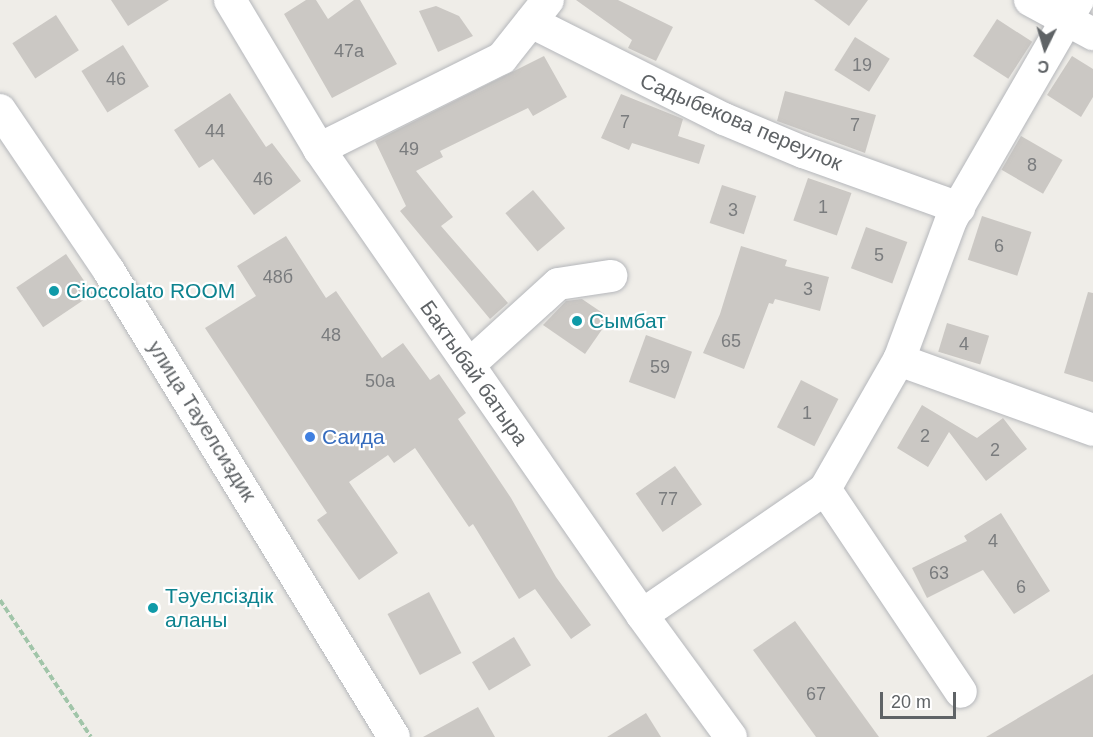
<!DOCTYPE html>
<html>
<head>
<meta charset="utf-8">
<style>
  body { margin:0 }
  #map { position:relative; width:1093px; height:737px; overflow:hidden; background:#efede8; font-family:Helvetica,sans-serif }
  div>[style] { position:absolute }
  .building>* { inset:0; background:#cbc8c4; transform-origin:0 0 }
  .path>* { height:4px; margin-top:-2px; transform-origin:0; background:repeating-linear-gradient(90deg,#a1c5a9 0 6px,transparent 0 9px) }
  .roads { filter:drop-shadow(0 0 2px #b5b7bb) drop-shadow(0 0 2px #b5b7bb) }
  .minor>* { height:32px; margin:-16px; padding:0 16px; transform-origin:16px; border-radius:16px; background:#fff }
  .dots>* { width:16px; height:16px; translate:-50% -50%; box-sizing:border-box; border:3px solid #fff; border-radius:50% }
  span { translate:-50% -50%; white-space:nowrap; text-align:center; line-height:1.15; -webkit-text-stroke:4.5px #fff; paint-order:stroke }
  .number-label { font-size:18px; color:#7a7c7e }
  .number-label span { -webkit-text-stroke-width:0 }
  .street-label { font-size:21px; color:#5f6366 }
  .culture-label { font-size:21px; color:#0d838f }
  .left { translate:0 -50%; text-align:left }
  .shop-label { font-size:21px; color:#366cbe }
  .north { position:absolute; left:1015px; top:18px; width:60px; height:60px; -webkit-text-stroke:4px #fff; paint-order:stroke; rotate:185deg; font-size:16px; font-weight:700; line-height:24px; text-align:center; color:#5f6366 }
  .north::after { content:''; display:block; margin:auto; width:21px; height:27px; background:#5f6366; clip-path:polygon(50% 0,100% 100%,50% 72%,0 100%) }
  .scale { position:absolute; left:880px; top:692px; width:76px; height:27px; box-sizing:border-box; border:3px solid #5f6366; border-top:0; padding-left:8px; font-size:18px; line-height:21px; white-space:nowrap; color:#5f6366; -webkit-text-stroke:4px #fff; paint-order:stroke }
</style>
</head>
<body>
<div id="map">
  <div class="building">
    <i style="clip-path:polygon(111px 0,169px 0,128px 26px)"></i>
    <i style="clip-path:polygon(306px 0,316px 0,328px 19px,354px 0,360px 0,397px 64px,332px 98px,284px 14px)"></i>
    <i style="clip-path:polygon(576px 0,618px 0,673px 27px,656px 61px,628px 48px,632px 40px)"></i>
    <i style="clip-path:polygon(814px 0,868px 0,849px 26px)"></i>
    <i style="clip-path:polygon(436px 6px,459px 16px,473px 36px,438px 52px,419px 11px)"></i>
    <i style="left:56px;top:15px;width:42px;height:52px;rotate:57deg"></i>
    <i style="left:997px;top:19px;width:42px;height:44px;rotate:33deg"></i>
    <i style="left:855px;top:37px;width:41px;height:39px;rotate:32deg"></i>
    <i style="left:123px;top:45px;width:49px;height:49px;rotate:58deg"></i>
    <i style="clip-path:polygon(544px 56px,567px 97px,533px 116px,528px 108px,440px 151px,443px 157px,416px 171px,453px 217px,441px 226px,508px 303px,490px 319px,400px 211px,406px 206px,375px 141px)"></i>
    <i style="clip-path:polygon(1072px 56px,1093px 69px,1093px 97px,1081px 117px,1047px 95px)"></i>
    <i style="clip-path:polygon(785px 91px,876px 115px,865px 153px,777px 121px)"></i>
    <i style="clip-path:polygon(230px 93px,266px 147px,272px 143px,301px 181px,254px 215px,213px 159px,199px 168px,174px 130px)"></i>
    <i style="clip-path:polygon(621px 94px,683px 119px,678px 136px,705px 145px,699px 164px,632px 143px,629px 150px,601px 138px)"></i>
    <i style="left:1021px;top:136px;width:48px;height:39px;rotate:30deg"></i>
    <i style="left:808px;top:178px;width:46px;height:45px;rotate:19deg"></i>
    <i style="left:722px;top:185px;width:36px;height:40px;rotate:18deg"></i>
    <i style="left:533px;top:190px;width:50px;height:36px;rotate:50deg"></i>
    <i style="left:982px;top:216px;width:52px;height:46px;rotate:18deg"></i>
    <i style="left:866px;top:227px;width:44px;height:44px;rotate:20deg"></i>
    <i style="clip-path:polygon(286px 236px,326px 298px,336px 291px,382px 358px,403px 343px,430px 380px,439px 374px,466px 413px,458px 419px,511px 498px,556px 577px,591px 625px,571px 639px,535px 589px,519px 599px,473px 524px,469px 527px,415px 448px,394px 463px,388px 455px,349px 482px,398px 553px,359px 580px,317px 520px,327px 513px,205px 328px,256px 296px,237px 266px)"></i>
    <i style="clip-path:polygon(741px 246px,787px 260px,785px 266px,829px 277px,820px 311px,775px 299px,773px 304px,769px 303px,744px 369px,703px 353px,720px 314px)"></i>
    <i style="left:66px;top:254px;width:48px;height:60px;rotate:56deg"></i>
    <i style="clip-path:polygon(1088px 292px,1093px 293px,1093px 382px,1064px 373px)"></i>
    <i style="clip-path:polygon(582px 299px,610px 318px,585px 354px,543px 325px,566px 301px)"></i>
    <i style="left:947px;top:323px;width:44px;height:30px;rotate:17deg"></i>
    <i style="left:646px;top:335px;width:49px;height:50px;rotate:20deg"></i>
    <i style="left:801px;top:380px;width:42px;height:53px;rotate:27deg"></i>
    <i style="clip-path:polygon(922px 405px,977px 438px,1003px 418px,1027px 449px,986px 481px,949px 432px,928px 467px,897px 448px)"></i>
    <i style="left:675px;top:466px;width:47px;height:48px;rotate:55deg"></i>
    <i style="clip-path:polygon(1001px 513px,1050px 591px,1014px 614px,983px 570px,927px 598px,912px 568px,967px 541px,964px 536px)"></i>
    <i style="left:429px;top:592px;width:69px;height:47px;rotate:62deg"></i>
    <i style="clip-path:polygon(795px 621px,879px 737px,816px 737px,753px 650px)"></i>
    <i style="left:514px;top:637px;width:33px;height:49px;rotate:59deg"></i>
    <i style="clip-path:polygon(1093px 674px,1093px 737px,986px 737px)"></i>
    <i style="clip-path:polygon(478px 707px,495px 737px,423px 737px)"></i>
    <i style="clip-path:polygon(646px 713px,661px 737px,607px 737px)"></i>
  </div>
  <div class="path">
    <i style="left:0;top:600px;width:164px;rotate:56.4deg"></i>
  </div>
  <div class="roads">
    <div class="minor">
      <i style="left:230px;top:0;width:174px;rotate:59.1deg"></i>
      <i style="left:319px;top:149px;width:567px;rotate:55.27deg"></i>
      <i style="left:642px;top:615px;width:151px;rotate:53.9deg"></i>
      <i style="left:1030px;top:0;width:72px;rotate:28.4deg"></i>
      <i style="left:531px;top:22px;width:216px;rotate:26.7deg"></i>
      <i style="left:724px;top:119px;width:86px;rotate:22.7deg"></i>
      <i style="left:803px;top:152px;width:166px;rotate:19.7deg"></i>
      <i style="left:0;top:110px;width:194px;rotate:55.9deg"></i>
      <i style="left:109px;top:271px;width:546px;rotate:58.55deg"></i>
      <i style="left:319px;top:149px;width:204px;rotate:-26.4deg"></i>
      <i style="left:502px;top:58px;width:74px;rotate:-51.6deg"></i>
      <i style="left:899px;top:360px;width:206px;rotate:19.8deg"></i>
      <i style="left:469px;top:365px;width:120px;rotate:-42.3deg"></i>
      <i style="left:558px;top:284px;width:54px;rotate:-8.6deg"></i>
      <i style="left:825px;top:489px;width:244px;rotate:56.2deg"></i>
      <i style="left:642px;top:615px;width:222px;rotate:-34.5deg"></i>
      <i style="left:825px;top:489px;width:149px;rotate:-60.2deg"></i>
      <i style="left:899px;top:360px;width:149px;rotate:-69.6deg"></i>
      <i style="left:951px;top:220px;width:254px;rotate:-60deg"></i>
    </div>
  </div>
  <div class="dots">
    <i style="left:54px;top:291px;background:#0f9aa8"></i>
    <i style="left:577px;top:321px;background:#0f9aa8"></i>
    <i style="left:310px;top:437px;background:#3f7fe0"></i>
    <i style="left:153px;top:608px;background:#0f9aa8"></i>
  </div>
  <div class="number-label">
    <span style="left:349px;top:51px">47a</span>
    <span style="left:862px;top:65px">19</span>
    <span style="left:116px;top:79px">46</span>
    <span style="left:625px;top:122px">7</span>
    <span style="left:855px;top:125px">7</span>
    <span style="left:215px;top:131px">44</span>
    <span style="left:409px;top:149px">49</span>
    <span style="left:1032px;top:165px">8</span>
    <span style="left:263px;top:179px">46</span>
    <span style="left:823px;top:207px">1</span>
    <span style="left:733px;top:210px">3</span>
    <span style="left:999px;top:246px">6</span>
    <span style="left:879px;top:255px">5</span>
    <span style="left:278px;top:277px">48б</span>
    <span style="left:808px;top:289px">3</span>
    <span style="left:331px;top:335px">48</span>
    <span style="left:731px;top:341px">65</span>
    <span style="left:964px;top:344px">4</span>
    <span style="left:660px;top:367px">59</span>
    <span style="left:380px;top:381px">50а</span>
    <span style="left:807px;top:413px">1</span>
    <span style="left:925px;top:436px">2</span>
    <span style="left:995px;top:450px">2</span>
    <span style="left:668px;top:499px">77</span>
    <span style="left:993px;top:541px">4</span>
    <span style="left:939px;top:573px">63</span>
    <span style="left:1021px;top:587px">6</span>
    <span style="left:816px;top:694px">67</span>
  </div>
  <div class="street-label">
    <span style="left:741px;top:122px;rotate:23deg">Садыбекова переулок</span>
    <span style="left:474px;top:373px;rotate:55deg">Бактыбай батыра</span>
    <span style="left:202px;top:421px;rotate:58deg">улица Тауелсиздик</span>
  </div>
  <div class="culture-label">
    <span class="left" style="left:66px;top:291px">Cioccolato ROOM</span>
    <span class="left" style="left:589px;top:321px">Сымбат</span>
    <span class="left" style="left:165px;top:608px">Тәуелсіздік<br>аланы</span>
  </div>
  <div class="shop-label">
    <span class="left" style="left:322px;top:437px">Саида</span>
  </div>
  <div class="north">С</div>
  <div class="scale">20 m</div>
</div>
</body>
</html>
